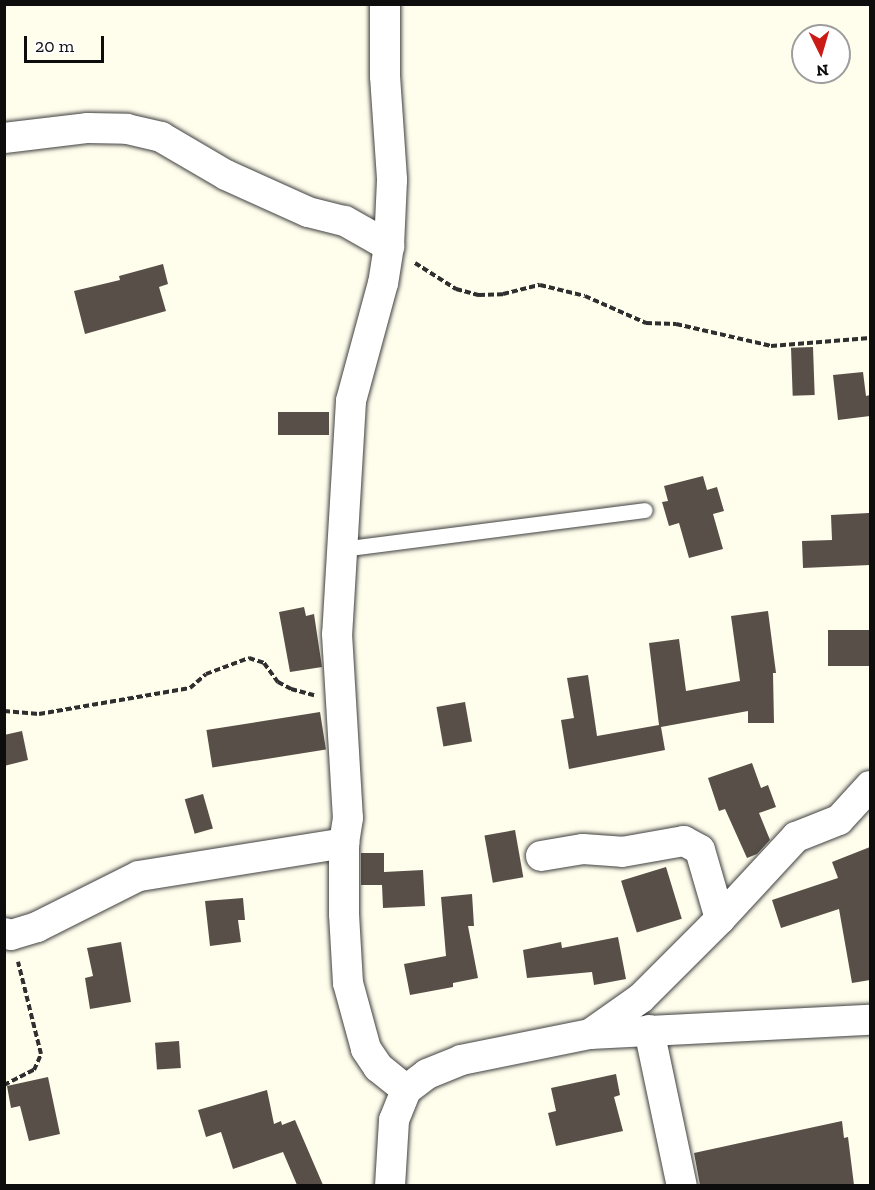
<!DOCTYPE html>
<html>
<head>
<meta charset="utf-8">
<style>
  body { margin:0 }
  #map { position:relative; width:875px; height:1190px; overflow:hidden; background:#fffdec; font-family:"Zilla Slab",serif }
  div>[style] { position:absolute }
  .building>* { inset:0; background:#574f48; transform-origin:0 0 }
  .path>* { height:4px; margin-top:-2px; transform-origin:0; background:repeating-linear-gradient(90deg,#2f2f2f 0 6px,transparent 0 9px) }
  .roads { filter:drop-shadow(0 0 2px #404040) drop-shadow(0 0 2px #404040) }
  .lane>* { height:15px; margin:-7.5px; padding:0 7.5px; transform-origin:7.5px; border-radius:7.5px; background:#fff }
  .street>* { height:30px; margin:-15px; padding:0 15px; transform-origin:15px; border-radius:15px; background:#fff }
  span { translate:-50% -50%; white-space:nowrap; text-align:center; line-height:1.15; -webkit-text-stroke:6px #fff; paint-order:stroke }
  .frame { position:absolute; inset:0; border:6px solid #0d0d0d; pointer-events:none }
  .north { position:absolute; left:791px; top:24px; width:60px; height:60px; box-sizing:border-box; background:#fff; border:2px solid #9e9e9e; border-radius:50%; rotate:175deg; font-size:16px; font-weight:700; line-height:24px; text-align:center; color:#0d0d0d }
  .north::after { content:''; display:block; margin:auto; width:21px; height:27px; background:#cb1b16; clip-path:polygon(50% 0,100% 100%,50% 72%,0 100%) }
  .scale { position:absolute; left:24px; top:36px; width:80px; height:27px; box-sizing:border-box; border:3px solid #0d0d0d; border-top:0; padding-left:8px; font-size:18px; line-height:21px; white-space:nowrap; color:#0d0d0d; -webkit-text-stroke:4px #fff; paint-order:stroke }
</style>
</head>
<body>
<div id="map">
  <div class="building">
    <i style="clip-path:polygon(163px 264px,168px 284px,159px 287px,166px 311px,85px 334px,74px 291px,120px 280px,119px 276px)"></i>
    <i style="left:813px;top:347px;width:48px;height:22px;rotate:88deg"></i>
    <i style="clip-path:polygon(863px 372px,866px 396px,870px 395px,870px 416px,838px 420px,833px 375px)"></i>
    <i style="left:278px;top:412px;width:51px;height:23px"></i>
    <i style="clip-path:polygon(703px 476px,707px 490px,717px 487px,724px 511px,713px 514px,723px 549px,689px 558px,679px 523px,669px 526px,662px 502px,668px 501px,664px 486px)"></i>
    <i style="clip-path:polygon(869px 513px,870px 565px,803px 568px,802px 541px,832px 540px,831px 515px)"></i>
    <i style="clip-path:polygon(304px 607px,306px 616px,314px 614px,322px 667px,290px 672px,279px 612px)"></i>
    <i style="clip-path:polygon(768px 611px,776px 673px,773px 673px,774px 723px,748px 723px,748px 711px,661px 727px,665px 750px,569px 769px,561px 720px,574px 718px,567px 678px,588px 675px,597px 736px,659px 725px,649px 643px,679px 639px,686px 691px,740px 681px,731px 616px)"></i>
    <i style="left:870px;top:630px;width:36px;height:42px;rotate:90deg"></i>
    <i style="left:465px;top:702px;width:40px;height:29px;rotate:80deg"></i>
    <i style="left:320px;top:712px;width:38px;height:115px;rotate:81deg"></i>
    <i style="clip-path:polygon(22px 731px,28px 760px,4px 766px,4px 735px)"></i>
    <i style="clip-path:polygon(752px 763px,761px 788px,768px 785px,776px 807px,759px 813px,770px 840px,757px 854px,747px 858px,725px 809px,719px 811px,708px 778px)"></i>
    <i style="left:203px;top:794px;width:36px;height:19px;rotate:74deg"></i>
    <i style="left:515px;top:830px;width:48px;height:31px;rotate:80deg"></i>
    <i style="clip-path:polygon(870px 847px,870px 980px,852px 983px,839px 909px,781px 928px,772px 900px,838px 878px,832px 862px)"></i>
    <i style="clip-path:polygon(361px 853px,384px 853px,384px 872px,423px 870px,425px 906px,383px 908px,382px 885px,361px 885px)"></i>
    <i style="left:666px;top:867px;width:54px;height:47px;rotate:73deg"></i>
    <i style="clip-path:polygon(472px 894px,474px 926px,468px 926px,478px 978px,453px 983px,453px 987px,410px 995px,404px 964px,446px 956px,441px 897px)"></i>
    <i style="clip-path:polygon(243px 898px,245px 920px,238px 920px,241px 942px,210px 946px,205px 901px)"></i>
    <i style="clip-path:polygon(618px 937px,626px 979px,594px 985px,592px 972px,527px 978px,523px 950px,561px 942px,562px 948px)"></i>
    <i style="clip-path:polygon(121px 942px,131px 1002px,90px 1009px,85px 978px,93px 976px,87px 948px)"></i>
    <i style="left:179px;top:1041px;width:27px;height:24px;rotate:86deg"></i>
    <i style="clip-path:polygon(616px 1074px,620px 1095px,614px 1097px,623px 1131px,556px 1146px,548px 1113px,556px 1111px,551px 1088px)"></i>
    <i style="clip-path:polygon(48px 1077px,60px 1134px,29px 1141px,20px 1106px,11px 1108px,7px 1086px)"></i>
    <i style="clip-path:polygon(267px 1090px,274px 1124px,281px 1121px,282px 1125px,295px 1120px,323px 1185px,297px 1185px,283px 1152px,233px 1169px,221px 1132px,206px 1137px,198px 1110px)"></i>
    <i style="clip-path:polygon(842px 1121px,844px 1138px,848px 1137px,854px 1185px,700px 1185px,694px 1153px)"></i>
  </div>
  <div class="path">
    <i style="left:415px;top:263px;width:49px;rotate:32.4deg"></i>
    <i style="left:456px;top:289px;width:24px;rotate:15deg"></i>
    <i style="left:479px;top:295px;width:24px;rotate:-2deg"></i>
    <i style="left:503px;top:294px;width:38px;rotate:-14deg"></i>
    <i style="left:540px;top:285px;width:46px;rotate:13.7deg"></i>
    <i style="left:585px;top:296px;width:67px;rotate:23.9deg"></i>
    <i style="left:646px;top:323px;width:30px;rotate:2deg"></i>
    <i style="left:676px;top:324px;width:98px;rotate:13deg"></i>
    <i style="left:771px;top:346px;width:99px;rotate:-4.6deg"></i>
    <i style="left:4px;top:711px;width:35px;rotate:5deg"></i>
    <i style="left:39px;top:714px;width:153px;rotate:-9.8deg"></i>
    <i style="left:190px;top:688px;width:21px;rotate:-41deg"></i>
    <i style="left:206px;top:674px;width:46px;rotate:-20.4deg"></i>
    <i style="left:249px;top:658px;width:16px;rotate:18deg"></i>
    <i style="left:264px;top:663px;width:24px;rotate:54deg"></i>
    <i style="left:278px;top:682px;width:15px;rotate:28deg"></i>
    <i style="left:291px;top:689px;width:24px;rotate:15deg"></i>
    <i style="left:4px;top:1085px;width:34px;rotate:-27deg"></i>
    <i style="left:34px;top:1070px;width:17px;rotate:-66deg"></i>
    <i style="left:41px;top:1054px;width:95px;rotate:-104deg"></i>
  </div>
  <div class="roads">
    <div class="lane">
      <i style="left:341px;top:549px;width:306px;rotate:-7.3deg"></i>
    </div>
    <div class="street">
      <i style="left:385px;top:4px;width:72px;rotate:90deg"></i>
      <i style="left:385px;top:76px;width:104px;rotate:86.1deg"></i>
      <i style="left:392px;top:180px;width:66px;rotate:92.6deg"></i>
      <i style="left:389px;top:246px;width:37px;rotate:99deg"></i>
      <i style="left:383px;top:283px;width:122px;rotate:105.2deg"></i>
      <i style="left:351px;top:401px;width:233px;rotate:93.4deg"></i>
      <i style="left:337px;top:634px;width:184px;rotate:86.6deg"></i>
      <i style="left:348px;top:818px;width:25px;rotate:99deg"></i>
      <i style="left:344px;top:843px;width:71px;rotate:90deg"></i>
      <i style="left:344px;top:914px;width:69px;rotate:86.7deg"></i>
      <i style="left:348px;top:983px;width:68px;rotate:74.7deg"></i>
      <i style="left:366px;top:1049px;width:22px;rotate:56deg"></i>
      <i style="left:378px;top:1067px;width:36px;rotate:39deg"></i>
      <i style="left:4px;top:138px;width:85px;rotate:-6.8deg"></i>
      <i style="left:88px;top:128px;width:39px;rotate:1deg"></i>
      <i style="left:127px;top:129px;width:35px;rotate:13deg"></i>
      <i style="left:161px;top:137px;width:75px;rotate:30.3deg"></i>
      <i style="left:226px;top:175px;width:90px;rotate:24.3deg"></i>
      <i style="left:308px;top:212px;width:38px;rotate:14deg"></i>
      <i style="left:345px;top:221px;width:51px;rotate:29.6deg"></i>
      <i style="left:541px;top:856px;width:43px;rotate:-9.5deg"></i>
      <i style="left:583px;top:849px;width:39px;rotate:4deg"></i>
      <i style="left:622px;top:852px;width:63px;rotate:-10.1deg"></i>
      <i style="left:684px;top:841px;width:18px;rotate:29deg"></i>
      <i style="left:700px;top:850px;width:72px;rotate:73.8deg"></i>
      <i style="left:4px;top:933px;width:7px;rotate:16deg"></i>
      <i style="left:11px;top:935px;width:27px;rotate:-17deg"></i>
      <i style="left:37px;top:927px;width:114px;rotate:-26.6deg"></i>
      <i style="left:139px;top:876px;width:208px;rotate:-9.1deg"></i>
      <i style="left:649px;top:1030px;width:159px;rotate:78.1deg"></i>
      <i style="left:590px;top:1034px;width:62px;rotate:-35.2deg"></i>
      <i style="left:641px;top:998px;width:112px;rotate:-45deg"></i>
      <i style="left:720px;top:919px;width:112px;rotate:-47.2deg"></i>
      <i style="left:796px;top:837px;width:46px;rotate:-21.6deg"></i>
      <i style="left:839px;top:820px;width:46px;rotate:-47.6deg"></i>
      <i style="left:390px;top:1186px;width:66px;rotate:-86.5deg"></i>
      <i style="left:394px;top:1120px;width:32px;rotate:-68deg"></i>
      <i style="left:406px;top:1090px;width:26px;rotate:-37deg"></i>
      <i style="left:427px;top:1074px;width:37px;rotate:-22deg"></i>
      <i style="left:461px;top:1060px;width:132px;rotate:-11.4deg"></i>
      <i style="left:590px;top:1034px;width:280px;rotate:-2.9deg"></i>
    </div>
  </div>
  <div class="frame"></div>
  <div class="north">N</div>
  <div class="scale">20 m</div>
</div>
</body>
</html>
